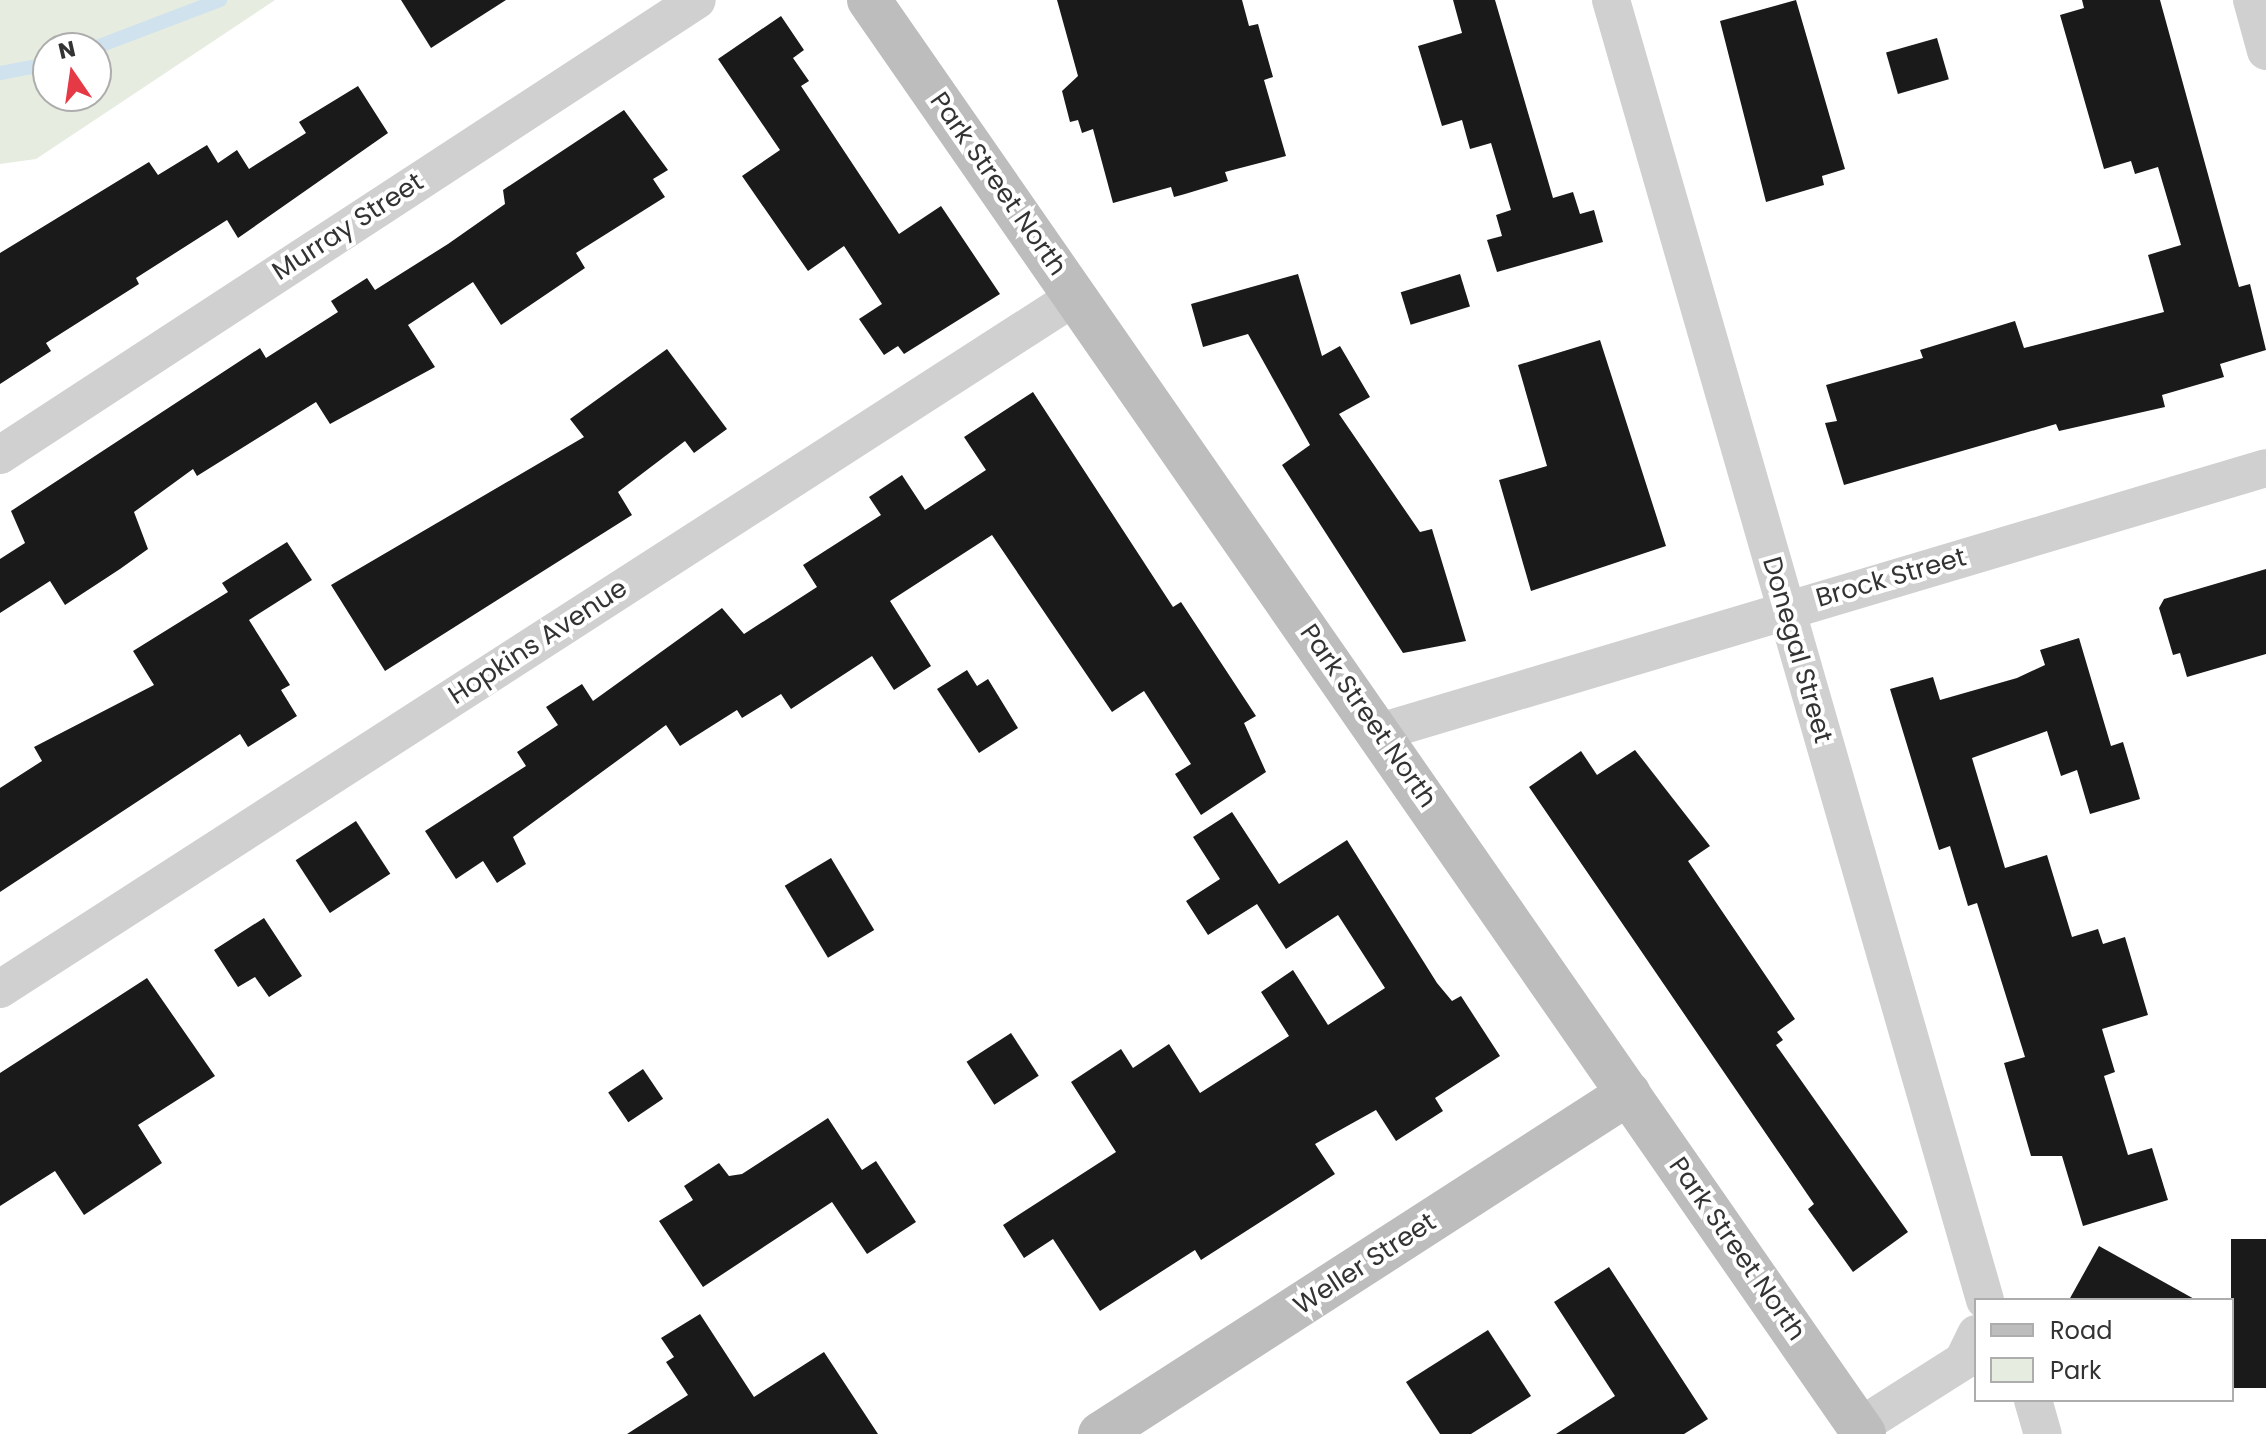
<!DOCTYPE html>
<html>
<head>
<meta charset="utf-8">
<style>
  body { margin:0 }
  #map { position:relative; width:2266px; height:1434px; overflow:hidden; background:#fff; font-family:Poppins,sans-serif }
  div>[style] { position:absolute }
  .green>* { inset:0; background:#e6ecdf }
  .stream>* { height:14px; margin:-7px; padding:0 7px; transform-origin:7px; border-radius:7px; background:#cfe2ee }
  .building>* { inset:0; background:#1a1a1a; transform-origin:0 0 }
  .street>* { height:38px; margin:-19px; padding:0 19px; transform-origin:19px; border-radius:19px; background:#d0d0d0 }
  .secondary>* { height:44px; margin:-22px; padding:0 22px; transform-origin:22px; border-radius:22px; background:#bdbdbd }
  span { translate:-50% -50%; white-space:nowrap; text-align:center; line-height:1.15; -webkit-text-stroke:8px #fff; paint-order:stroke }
  .street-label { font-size:26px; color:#333 }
  .legend { position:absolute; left:1974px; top:1298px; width:260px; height:104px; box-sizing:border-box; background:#fff; border:2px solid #adadad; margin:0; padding:10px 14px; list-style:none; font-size:24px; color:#333 }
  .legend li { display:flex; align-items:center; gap:16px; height:40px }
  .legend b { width:40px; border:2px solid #adadad }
  .north { position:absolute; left:32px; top:32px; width:80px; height:80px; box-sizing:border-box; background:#fff; border:2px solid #adadad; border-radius:50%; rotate:347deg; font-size:22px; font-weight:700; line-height:32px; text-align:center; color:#333 }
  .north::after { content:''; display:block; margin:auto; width:28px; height:36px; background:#e63946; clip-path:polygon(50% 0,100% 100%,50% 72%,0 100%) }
</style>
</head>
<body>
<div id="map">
  <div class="green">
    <i style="clip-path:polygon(evenodd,0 0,275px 0,36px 159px,0 164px,0 0,48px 48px,96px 48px,96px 96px,48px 96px,48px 48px)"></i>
  </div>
  <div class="stream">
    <i style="left:94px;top:48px;width:135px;rotate:-20.9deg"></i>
    <i style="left:0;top:73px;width:49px;rotate:-10.6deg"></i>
  </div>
  <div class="building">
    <i style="clip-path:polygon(401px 0,506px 0,431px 48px)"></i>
    <i style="clip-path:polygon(1057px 0,1242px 0,1249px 26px,1258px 24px,1261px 35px,1273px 77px,1264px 80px,1286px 156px,1225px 172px,1228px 181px,1185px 194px,1174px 197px,1171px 187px,1113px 203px,1093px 129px,1082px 133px,1078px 120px,1070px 122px,1062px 91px,1078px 76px)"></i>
    <i style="clip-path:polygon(1453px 0,1495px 0,1553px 198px,1573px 192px,1580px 214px,1594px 210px,1603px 242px,1497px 272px,1487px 240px,1502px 236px,1496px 215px,1511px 210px,1491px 143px,1470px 149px,1462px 120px,1442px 126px,1418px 46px,1462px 33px)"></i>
    <i style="clip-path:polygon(1796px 0,1845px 169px,1822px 176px,1824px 185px,1766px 202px,1720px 21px)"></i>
    <i style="clip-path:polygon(2082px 0,2160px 0,2239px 287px,2250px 284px,2266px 350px,2220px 364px,2224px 377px,2162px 395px,2165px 407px,2059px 431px,2056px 424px,1844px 485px,1825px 423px,1837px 421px,1826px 385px,1923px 358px,1920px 350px,2015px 321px,2024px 348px,2164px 312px,2148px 255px,2181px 245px,2158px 167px,2135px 174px,2131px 161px,2104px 169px,2060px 15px,2084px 8px)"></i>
    <i style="clip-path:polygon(781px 16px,804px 50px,793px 58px,809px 81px,801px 86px,899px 234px,941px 206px,1000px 294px,904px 354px,898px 346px,884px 355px,859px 319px,882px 304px,844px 246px,808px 271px,742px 176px,780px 150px,718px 59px)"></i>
    <i style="left:1937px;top:38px;width:43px;height:53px;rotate:74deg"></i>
    <i style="clip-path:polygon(358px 86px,388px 133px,238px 238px,227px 220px,136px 278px,139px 284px,46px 343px,51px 351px,0 384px,0 253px,149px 162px,158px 175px,207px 145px,218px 163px,237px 150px,249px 169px,306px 133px,299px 122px)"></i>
    <i style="clip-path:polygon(624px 110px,668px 170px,653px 179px,665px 197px,576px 253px,585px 268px,501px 325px,473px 282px,408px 325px,435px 367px,330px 424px,316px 402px,197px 476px,193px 469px,134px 512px,148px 549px,120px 569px,65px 605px,50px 581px,0 613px,0 559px,25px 543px,11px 511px,260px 348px,266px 358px,338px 312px,331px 301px,367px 278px,375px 290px,448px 244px,505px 204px,503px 190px)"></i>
    <i style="clip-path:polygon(1298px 274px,1322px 356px,1340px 346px,1370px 397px,1339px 414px,1420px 532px,1432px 529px,1466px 641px,1403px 653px,1282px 465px,1310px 445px,1248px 334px,1203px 347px,1191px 304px)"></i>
    <i style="left:1460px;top:274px;width:34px;height:62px;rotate:73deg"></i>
    <i style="clip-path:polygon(1600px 340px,1666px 546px,1531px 591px,1499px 480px,1547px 466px,1518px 365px)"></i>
    <i style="clip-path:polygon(667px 349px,727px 429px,694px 453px,685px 441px,618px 492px,632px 515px,385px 671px,331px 585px,584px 437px,570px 419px)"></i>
    <i style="clip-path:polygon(1033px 392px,1173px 607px,1181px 602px,1256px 716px,1244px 723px,1266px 772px,1201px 815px,1175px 774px,1191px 764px,1144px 691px,1112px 712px,992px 535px,890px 601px,931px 666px,894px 690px,872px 656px,791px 709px,781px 694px,742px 718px,737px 710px,680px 746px,666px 725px,513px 837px,526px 864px,497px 883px,483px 861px,456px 879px,425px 831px,526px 766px,517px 752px,558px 725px,546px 707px,582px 684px,593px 701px,722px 608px,744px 634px,817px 587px,803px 565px,881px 515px,869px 497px,902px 475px,925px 510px,986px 470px,964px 437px)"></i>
    <i style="clip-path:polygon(287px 542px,312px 580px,249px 620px,290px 685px,281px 690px,297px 716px,248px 747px,240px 734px,0 892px,0 788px,42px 761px,34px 747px,154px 685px,133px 651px,228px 592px,222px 583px)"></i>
    <i style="clip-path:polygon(2266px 569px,2266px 654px,2187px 677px,2180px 653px,2173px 655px,2159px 608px,2164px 599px)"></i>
    <i style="clip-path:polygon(2079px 638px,2111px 746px,2123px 742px,2140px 799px,2090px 814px,2077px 770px,2061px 776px,2047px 731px,1972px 758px,2005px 868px,2047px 855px,2072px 937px,2098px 929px,2103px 944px,2125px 937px,2148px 1015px,2102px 1029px,2115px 1072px,2104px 1076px,2128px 1155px,2152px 1148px,2168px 1200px,2083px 1226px,2062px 1156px,2031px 1156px,2004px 1063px,2025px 1057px,1977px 903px,1968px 906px,1950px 846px,1939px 850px,1890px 689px,1933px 677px,1940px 700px,2017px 678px,2045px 665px,2040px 650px)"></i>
    <i style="clip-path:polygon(967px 670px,977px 686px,988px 679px,1018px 728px,979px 753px,937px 689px)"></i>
    <i style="clip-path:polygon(1635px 750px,1710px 846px,1688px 861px,1795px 1019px,1777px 1032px,1783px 1040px,1776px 1045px,1908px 1232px,1853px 1272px,1808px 1209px,1814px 1204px,1529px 787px,1581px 751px,1597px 775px)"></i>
    <i style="clip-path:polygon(1232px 812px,1279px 884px,1347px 840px,1437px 983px,1452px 1001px,1461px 996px,1500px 1056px,1435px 1098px,1443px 1111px,1396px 1141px,1376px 1110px,1315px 1144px,1335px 1174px,1201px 1260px,1195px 1250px,1100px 1311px,1053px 1239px,1024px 1258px,1003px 1225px,1116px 1152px,1071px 1082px,1121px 1049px,1133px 1068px,1169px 1044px,1200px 1093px,1289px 1036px,1261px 992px,1293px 970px,1328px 1025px,1385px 988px,1338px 915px,1286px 949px,1257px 904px,1208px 935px,1186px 901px,1220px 879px,1193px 837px)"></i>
    <i style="left:356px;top:821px;width:63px;height:72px;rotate:57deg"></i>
    <i style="left:831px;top:858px;width:84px;height:54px;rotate:59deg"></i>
    <i style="clip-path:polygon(264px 918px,302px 976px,269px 997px,255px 977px,238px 987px,214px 950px)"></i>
    <i style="clip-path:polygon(147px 978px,215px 1076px,138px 1125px,162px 1163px,84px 1215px,55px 1171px,0 1206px,0 1073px)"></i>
    <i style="left:1011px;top:1033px;width:51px;height:53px;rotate:57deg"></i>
    <i style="left:643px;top:1069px;width:36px;height:42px;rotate:56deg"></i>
    <i style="clip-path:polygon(828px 1118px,862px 1170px,876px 1161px,916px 1222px,867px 1254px,832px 1202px,703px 1287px,659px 1221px,693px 1200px,684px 1186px,719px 1163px,729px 1176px,742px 1174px)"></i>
    <i style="left:2266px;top:1239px;width:149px;height:35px;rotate:90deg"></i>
    <i style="clip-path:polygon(2099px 1246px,2196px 1300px,2069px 1300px)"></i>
    <i style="clip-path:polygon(1609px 1267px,1708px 1419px,1684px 1434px,1556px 1434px,1615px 1396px,1554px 1302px)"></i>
    <i style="clip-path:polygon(700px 1314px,754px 1397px,824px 1352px,878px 1434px,627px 1434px,688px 1395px,666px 1362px,674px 1357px,661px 1338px)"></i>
    <i style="clip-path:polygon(1488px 1330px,1531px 1396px,1471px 1434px,1440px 1434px,1406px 1382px)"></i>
  </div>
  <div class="street">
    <i style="left:1611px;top:0;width:1353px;rotate:73.95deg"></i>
    <i style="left:2252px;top:0;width:53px;rotate:74.6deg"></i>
    <i style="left:0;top:455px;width:832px;rotate:-33.14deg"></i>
    <i style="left:1380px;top:732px;width:924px;rotate:-16.59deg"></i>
    <i style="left:0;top:989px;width:1280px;rotate:-32.78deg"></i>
    <i style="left:2033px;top:1400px;width:35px;rotate:74deg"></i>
    <i style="left:1859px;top:1427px;width:123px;rotate:-32.4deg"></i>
    <i style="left:1963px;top:1361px;width:30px;rotate:-64deg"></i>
  </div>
  <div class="secondary">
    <i style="left:869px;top:0;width:1745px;rotate:55.24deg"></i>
    <i style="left:1100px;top:1434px;width:629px;rotate:-32.81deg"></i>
  </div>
  <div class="street-label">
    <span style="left:998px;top:184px;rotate:55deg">Park Street North</span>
    <span style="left:348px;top:227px;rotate:-33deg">Murray Street</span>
    <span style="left:1891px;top:578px;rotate:-16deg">Brock Street</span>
    <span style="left:538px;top:642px;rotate:-33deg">Hopkins Avenue</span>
    <span style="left:1797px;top:650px;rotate:74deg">Donegal Street</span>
    <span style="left:1368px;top:716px;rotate:55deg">Park Street North</span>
    <span style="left:1737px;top:1249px;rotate:55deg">Park Street North</span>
    <span style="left:1365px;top:1264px;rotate:-33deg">Weller Street</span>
  </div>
  <ul class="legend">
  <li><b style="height:10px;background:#bdbdbd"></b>Road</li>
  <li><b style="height:22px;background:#e6ecdf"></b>Park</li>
  </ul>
  <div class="north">N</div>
</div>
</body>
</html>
